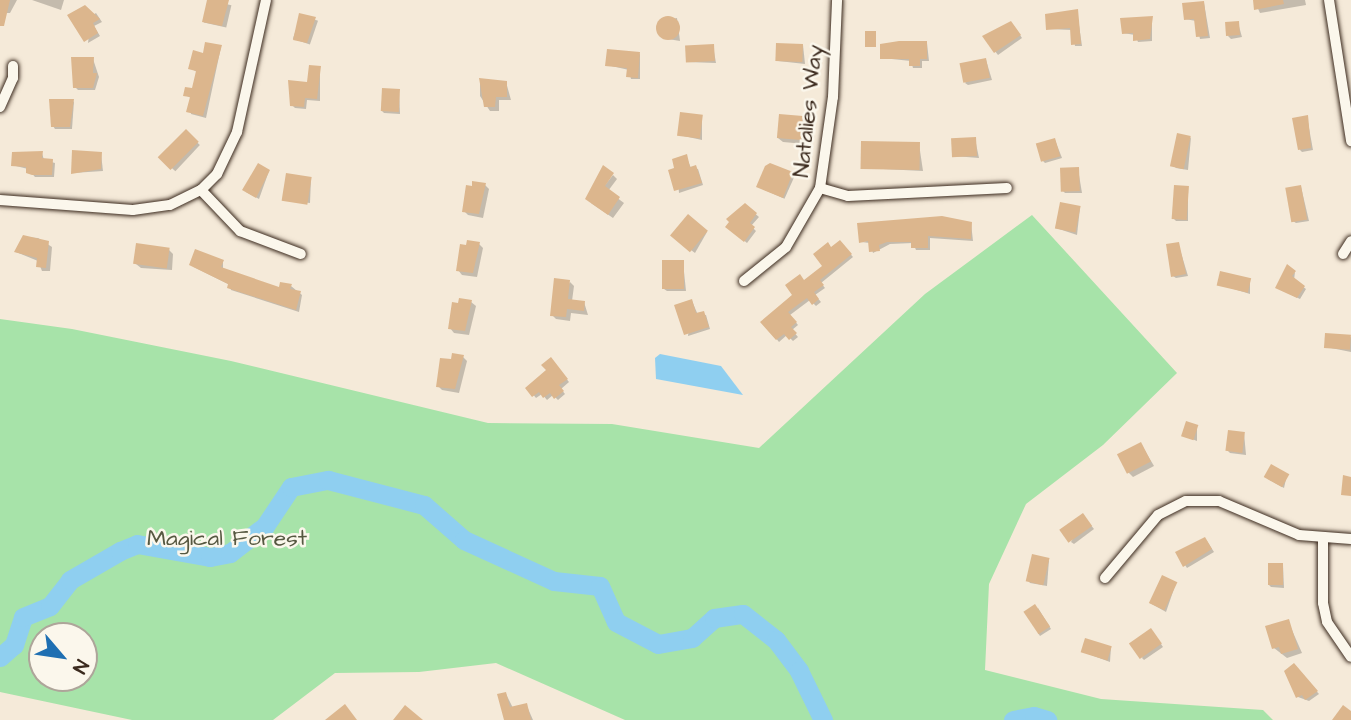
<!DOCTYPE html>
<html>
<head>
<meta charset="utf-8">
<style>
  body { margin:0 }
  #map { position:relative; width:1351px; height:720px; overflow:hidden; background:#f5ead9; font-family:"Architects Daughter",sans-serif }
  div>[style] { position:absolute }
  .green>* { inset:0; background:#a7e3a9 }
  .water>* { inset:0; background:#8fcff0 }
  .shadow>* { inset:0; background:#0003; transform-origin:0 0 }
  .river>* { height:19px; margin:-9.5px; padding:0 9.5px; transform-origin:9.5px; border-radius:9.5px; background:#8fcff0 }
  .building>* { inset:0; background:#dcb68d; transform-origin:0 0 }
  .round { border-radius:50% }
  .roads { filter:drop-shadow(0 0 2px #3b2a1e) drop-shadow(0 0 2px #3b2a1e) }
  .minor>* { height:10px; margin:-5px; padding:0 5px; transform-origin:5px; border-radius:5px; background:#fbf7ec }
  span { translate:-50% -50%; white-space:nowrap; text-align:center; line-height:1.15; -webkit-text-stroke:5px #fbf7ec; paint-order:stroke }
  .street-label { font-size:23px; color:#3b2a1e }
  .park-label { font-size:23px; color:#565841 }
  .north { position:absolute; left:28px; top:622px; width:70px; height:70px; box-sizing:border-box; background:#fbf7ec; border:2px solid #aea59a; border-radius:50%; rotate:119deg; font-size:19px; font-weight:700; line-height:28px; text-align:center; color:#3b2a1e }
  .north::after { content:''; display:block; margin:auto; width:24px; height:32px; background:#1f6fb2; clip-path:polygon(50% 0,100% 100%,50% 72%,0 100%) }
</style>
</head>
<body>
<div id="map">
  <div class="green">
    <i style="clip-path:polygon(evenodd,1032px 215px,1177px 373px,1103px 445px,1026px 504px,989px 584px,985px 670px,1101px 699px,1263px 710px,1273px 720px,625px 720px,496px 663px,419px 672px,335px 673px,273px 720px,132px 720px,0 692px,0 319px,72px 329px,231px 361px,488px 423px,612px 424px,759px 448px,925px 294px,1032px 215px,42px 636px,84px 636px,84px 678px,42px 678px,42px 636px)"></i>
  </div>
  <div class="water">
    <i style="clip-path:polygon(660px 354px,721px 366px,743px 395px,656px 379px,655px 358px)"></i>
  </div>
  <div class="shadow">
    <i style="clip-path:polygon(0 0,17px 0,10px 13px,0 13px)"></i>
    <i style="clip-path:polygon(32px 0,64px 0,61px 10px)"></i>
    <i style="left:209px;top:0;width:23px;height:23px;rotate:13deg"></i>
    <i style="clip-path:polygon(1254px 0,1305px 0,1306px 5px,1260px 13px)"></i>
    <i style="clip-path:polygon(1204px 3px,1210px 38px,1200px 39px,1196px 21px,1185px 19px)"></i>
    <i style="clip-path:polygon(1077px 11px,1082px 46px,1075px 46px,1072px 30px,1048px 29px)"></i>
    <i style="clip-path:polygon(96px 13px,102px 22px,94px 26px,100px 36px,88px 43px,91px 16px)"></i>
    <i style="left:301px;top:15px;width:18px;height:25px;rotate:19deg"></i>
    <i style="clip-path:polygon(677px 18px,680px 41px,662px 38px,659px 22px)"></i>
    <i style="clip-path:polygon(1152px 18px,1152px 41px,1138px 42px,1135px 35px,1123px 33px)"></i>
    <i style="clip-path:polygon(1238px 23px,1242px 37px,1231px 39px,1228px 36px)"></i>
    <i style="clip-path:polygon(1014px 26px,1022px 38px,998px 55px,984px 37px)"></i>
    <i style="clip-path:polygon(927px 43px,929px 61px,922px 61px,922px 68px,913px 68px,911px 61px,882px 58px)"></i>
    <i style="clip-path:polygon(803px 45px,805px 64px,778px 61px)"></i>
    <i style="clip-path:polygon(713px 46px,716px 63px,687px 62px)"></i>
    <i style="clip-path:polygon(221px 47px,206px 118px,191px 114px,191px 98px,185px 95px,193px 90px,197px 72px,190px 68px)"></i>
    <i style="clip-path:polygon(640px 54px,640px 79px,631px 79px,629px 70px,607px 65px)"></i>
    <i style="clip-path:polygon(93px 59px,99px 77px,95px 90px,78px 90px,75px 87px)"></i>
    <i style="clip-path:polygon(986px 60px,992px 80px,968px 85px,965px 83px)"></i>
    <i style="clip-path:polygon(320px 68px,320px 101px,307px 100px,306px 109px,295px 108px,292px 105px)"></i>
    <i style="clip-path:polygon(480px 80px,506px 82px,511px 100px,499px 100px,499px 111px,490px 111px,480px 96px)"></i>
    <i style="clip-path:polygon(399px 91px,400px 114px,384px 113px,382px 111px)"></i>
    <i style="clip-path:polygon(74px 101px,72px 129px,55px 129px,53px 126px)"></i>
    <i style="clip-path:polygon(702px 116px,702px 140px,679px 135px)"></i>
    <i style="clip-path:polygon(1307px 117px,1313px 150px,1302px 152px,1300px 150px)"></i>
    <i style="clip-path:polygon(802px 118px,807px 122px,805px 144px,783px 142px,778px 138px)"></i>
    <i style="left:186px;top:132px;width:19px;height:36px;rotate:43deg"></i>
    <i style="clip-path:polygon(1191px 137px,1188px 170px,1176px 168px,1173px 165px)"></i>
    <i style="clip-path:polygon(975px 139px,979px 158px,954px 156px)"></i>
    <i style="clip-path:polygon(1055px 140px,1062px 158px,1045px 163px,1042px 160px)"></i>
    <i style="clip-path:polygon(919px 144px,923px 171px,863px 168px)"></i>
    <i style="clip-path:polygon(42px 153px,44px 160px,55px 163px,54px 177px,35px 177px,28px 169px,12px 165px)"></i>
    <i style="clip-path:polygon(101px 154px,103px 171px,73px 173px)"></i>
    <i style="clip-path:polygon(686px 156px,691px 168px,698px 169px,703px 185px,679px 193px,677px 169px)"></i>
    <i style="left:770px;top:165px;width:27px;height:25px;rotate:24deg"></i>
    <i style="clip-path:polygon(1078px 169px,1082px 193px,1065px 193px,1063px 191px)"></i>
    <i style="clip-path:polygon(269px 171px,259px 199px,246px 192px)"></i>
    <i style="clip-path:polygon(613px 175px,617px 179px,608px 191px,624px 203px,613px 218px,591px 203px)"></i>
    <i style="clip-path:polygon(311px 179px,310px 203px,284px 200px)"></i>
    <i style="clip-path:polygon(485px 185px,489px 189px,483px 218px,468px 215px,464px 211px)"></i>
    <i style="clip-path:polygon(1301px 187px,1309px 221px,1296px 223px,1293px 221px)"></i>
    <i style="clip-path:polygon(1188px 188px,1188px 221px,1176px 221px,1173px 218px)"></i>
    <i style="clip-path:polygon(745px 205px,759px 217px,751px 226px,756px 231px,747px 243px,728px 227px)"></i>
    <i style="clip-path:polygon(1080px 208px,1077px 235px,1056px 228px)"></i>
    <i style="clip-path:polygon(971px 223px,973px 241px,930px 238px,930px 250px,916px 250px,913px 243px,890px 244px,873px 253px,870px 243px,861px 242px)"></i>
    <i style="clip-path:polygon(707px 232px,695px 253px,676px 239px)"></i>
    <i style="clip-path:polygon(24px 237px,38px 238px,52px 247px,50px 271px,42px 271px,38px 261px,16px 252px)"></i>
    <i style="clip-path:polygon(840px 242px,853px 257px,821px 283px,825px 288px,815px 295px,821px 302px,816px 306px,810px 300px,790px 315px,798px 325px,792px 330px,798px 337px,793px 341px,787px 335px,779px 342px,763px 322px,824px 266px)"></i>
    <i style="clip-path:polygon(1178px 243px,1188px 276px,1176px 278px,1173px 276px)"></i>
    <i style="clip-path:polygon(479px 244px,483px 248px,477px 277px,462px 275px,458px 270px)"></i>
    <i style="clip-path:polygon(169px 250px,173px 254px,172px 270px,141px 268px,136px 264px)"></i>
    <i style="clip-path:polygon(223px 262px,223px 270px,280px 289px,291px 286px,302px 295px,299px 312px,231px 290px,230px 285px,194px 267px)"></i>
    <i style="clip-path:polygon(683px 262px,686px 291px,667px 291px,664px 289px)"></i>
    <i style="clip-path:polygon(1295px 272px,1294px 280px,1306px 289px,1300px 299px,1277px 288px)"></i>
    <i style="clip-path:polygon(1250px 279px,1250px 294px,1218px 284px)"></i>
    <i style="clip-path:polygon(570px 282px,574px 286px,572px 301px,584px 302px,588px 315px,571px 313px,570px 321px,556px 319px,552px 315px)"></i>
    <i style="clip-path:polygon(692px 301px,698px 315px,706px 315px,710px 329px,688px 336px)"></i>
    <i style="clip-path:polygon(471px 302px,476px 306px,469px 335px,454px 333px,450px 328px)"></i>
    <i style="clip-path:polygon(1351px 337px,1351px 352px,1326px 347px)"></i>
    <i style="clip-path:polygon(463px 357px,467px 361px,459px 393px,442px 390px,438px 386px,452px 361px)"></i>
    <i style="clip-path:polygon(551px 360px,569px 382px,561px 389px,565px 394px,558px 400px,553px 395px,547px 400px,542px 394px,536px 398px,528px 388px,548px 370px)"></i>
    <i style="clip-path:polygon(1197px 426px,1197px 441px,1184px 436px)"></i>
    <i style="clip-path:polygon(1244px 433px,1246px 455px,1230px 453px,1228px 451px)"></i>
    <i style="clip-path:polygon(1141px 444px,1154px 466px,1133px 477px,1128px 472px)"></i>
    <i style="clip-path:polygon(1287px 475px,1284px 488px,1268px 479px)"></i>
    <i style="clip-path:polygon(1085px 518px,1094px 529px,1074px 544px,1071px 542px)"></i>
    <i style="clip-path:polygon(1207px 541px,1214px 552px,1187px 568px,1185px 565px)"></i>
    <i style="clip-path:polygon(1049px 560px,1047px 586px,1030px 583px,1028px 580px)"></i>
    <i style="clip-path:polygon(1283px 565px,1284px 588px,1271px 587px,1268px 584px)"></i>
    <i style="clip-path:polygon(1176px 583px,1166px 612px,1150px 603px)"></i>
    <i style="clip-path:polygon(1038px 608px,1051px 629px,1040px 636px,1038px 633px)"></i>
    <i style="clip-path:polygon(1288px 621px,1302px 653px,1287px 658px,1274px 648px)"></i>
    <i style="clip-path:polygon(1153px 632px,1163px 647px,1144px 660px,1142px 658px)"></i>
    <i style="clip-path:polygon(1111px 647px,1110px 662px,1083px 652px)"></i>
    <i style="clip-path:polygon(1294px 666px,1319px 694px,1309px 701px,1298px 697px,1286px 671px)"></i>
    <i style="clip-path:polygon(506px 694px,513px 708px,526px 704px,533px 720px,506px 720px)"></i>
  </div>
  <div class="river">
    <i style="left:0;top:657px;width:18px;rotate:-41deg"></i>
    <i style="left:14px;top:645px;width:29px;rotate:-72deg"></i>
    <i style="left:23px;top:617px;width:29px;rotate:-22deg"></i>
    <i style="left:50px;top:606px;width:33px;rotate:-52deg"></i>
    <i style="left:70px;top:580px;width:58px;rotate:-30.1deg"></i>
    <i style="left:120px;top:551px;width:18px;rotate:-22deg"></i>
    <i style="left:137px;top:544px;width:74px;rotate:10.1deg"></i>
    <i style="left:210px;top:557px;width:20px;rotate:-11deg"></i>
    <i style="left:230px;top:553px;width:44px;rotate:-37.6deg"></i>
    <i style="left:265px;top:526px;width:47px;rotate:-56.3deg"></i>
    <i style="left:291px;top:487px;width:38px;rotate:-11deg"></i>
    <i style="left:328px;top:480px;width:99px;rotate:14.6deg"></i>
    <i style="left:424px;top:505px;width:53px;rotate:41.2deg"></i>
    <i style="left:464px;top:540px;width:99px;rotate:24.5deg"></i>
    <i style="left:554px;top:581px;width:46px;rotate:6.2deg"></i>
    <i style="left:600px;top:586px;width:39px;rotate:66deg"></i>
    <i style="left:616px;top:622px;width:47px;rotate:27.6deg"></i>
    <i style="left:658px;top:644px;width:35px;rotate:-10deg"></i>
    <i style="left:692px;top:638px;width:30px;rotate:-42deg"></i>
    <i style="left:714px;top:618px;width:29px;rotate:-8deg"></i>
    <i style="left:743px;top:614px;width:42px;rotate:38.2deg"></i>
    <i style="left:776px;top:640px;width:39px;rotate:53deg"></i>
    <i style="left:799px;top:671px;width:55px;rotate:63.9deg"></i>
    <i style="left:1013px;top:720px;width:21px;rotate:-11deg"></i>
    <i style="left:1034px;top:716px;width:14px;rotate:17deg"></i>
  </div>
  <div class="building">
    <i style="clip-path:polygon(0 0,10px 0,4px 26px,0 26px)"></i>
    <i style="clip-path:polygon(207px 0,229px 0,222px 26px,202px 22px)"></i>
    <i style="clip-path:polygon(1253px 0,1283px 0,1284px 4px,1254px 10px)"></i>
    <i style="clip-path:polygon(1204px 1px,1208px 36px,1196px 37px,1194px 19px,1184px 20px,1182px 3px)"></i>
    <i style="clip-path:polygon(85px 5px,100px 19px,93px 23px,98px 33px,84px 42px,67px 15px)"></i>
    <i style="clip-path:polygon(1078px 9px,1081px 44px,1071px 45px,1070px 28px,1046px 30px,1045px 14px)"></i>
    <i style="clip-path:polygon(299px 13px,316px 17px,307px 43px,293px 40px)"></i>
    <i style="clip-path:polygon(1153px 16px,1150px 39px,1133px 41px,1133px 33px,1122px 34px,1120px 18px)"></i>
    <i class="round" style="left:656px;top:16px;width:24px;height:24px"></i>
    <i style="clip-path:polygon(1011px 21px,1021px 35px,994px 53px,982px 36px)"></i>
    <i style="left:1239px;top:21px;width:14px;height:14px;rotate:86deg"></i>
    <i style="left:865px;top:31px;width:11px;height:16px"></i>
    <i style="clip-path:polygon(899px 41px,927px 41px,927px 59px,920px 59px,920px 66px,909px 66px,909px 59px,880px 59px,880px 44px)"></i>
    <i style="clip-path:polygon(205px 42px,222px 45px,203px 116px,186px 112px,190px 97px,183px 96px,185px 87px,192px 88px,196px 71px,188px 69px,193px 50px,203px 53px)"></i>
    <i style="left:776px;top:43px;width:27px;height:18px;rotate:2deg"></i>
    <i style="left:714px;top:44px;width:17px;height:29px;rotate:87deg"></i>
    <i style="clip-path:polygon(607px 49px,640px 52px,638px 78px,626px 77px,627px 68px,605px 66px)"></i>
    <i style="clip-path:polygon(71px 57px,94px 57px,93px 73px,97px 73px,93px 88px,73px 88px)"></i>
    <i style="left:986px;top:58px;width:20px;height:27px;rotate:79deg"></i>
    <i style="clip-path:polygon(309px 65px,321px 66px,317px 99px,305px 98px,304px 107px,290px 106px,288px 80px,307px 82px)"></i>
    <i style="clip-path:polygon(479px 78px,507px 81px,507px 97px,496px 97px,495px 107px,484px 107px)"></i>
    <i style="left:382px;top:88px;width:18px;height:23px;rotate:3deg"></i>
    <i style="clip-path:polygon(49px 99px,74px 99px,70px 127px,51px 127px)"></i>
    <i style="left:680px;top:112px;width:23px;height:24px;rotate:7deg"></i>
    <i style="left:779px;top:114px;width:24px;height:24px;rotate:5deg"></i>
    <i style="clip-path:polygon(1308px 115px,1311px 148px,1298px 150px,1292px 118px)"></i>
    <i style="left:186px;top:129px;width:18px;height:40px;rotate:45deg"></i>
    <i style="left:1177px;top:133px;width:14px;height:34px;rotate:12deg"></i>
    <i style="left:976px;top:137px;width:19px;height:25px;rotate:87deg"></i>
    <i style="left:1055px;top:138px;width:19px;height:20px;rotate:74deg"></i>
    <i style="left:861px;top:141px;width:59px;height:28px;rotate:1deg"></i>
    <i style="clip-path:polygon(72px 150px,102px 152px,101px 169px,71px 174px)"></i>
    <i style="clip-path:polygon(43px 151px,42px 158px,53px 159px,52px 175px,32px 175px,26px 173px,26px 167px,11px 166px,12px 152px)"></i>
    <i style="clip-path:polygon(687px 154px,690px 167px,696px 165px,702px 183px,674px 191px,668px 170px,674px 168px,672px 159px)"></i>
    <i style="clip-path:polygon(258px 163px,270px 170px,256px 198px,242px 190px)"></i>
    <i style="clip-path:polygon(770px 163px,793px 172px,783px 198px,756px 187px,765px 166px)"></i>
    <i style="clip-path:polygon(603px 165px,614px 173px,605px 186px,620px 197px,608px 215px,585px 199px)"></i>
    <i style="left:1079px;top:167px;width:24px;height:19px;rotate:88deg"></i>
    <i style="left:286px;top:173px;width:26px;height:28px;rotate:9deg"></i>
    <i style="clip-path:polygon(472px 181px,486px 183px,479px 214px,462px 212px,466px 185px,472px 186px)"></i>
    <i style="left:1174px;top:185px;width:15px;height:34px;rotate:4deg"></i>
    <i style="left:1301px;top:185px;width:35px;height:16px;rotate:80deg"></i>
    <i style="left:1060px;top:202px;width:21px;height:27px;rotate:11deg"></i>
    <i style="clip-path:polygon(745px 203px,757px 213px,750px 223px,755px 227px,744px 242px,725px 227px,729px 222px,726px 219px)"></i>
    <i style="left:688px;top:214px;width:26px;height:28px;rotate:40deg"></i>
    <i style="clip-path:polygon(942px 216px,972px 222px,971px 239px,928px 236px,928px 248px,911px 248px,911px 242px,887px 242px,879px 245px,880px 251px,869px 252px,868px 241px,859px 243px,857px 223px)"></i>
    <i style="clip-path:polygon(23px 235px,49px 241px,46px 268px,36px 267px,37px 258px,14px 252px)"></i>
    <i style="clip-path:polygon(467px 240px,480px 242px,473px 273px,456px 271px,460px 244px,466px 245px)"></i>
    <i style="clip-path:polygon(840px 240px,852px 254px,820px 280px,824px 285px,814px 292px,819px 299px,812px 305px,807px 298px,788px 312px,797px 322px,791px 327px,797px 333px,789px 340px,784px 334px,776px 340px,760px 322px,792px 295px,785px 285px,800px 274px,804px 280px,822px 266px,813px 254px,828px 242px,831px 247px)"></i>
    <i style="clip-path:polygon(1179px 242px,1186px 274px,1171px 277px,1166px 244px)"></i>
    <i style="left:136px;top:243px;width:34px;height:21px;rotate:8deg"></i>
    <i style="clip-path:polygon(195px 249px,224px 260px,221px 267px,279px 287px,280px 282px,292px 284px,290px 289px,301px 291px,296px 310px,227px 288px,228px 284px,189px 265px)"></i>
    <i style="left:662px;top:260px;width:22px;height:29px"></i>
    <i style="clip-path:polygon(1287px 264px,1296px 271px,1292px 276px,1305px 286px,1297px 298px,1275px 288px)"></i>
    <i style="left:1220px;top:271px;width:32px;height:15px;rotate:13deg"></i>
    <i style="clip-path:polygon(554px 278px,570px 280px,568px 299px,585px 301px,584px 311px,567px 309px,566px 317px,550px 316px)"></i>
    <i style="clip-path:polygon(459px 298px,472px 300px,465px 331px,448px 329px,452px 302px,458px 303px)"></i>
    <i style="clip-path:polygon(692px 299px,696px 313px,704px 311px,709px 327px,684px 335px,674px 305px)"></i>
    <i style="left:1325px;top:333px;width:26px;height:15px;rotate:4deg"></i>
    <i style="clip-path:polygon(452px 353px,464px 355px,455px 389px,436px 387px,440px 358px,451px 359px)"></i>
    <i style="clip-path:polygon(551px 357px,568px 379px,559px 385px,564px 391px,554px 399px,550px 393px,543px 398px,539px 392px,532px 397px,525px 388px,546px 370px,541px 365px)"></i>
    <i style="left:1186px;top:421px;width:13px;height:16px;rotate:18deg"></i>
    <i style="left:1228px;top:430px;width:17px;height:21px;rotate:7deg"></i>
    <i style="left:1141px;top:442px;width:22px;height:27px;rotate:63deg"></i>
    <i style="left:1271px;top:464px;width:21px;height:15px;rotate:29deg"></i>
    <i style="clip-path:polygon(1343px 475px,1351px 477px,1351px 496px,1341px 495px)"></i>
    <i style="left:1083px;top:513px;width:16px;height:29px;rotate:55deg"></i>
    <i style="clip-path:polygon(1205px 537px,1212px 549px,1183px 567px,1175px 552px)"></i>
    <i style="left:1032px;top:554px;width:18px;height:28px;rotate:13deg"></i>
    <i style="left:1268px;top:563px;width:15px;height:22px"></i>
    <i style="left:1162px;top:575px;width:17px;height:31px;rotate:25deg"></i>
    <i style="left:1035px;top:604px;width:27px;height:14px;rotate:56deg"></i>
    <i style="clip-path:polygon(1289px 619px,1298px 649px,1281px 654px,1279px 647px,1272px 649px,1265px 626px)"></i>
    <i style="left:1151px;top:628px;width:19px;height:27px;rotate:55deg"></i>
    <i style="left:1085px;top:638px;width:28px;height:15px;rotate:17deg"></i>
    <i style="clip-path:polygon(1294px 663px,1318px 691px,1305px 700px,1302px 695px,1296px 698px,1284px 671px)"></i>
    <i style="clip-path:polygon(506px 692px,510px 707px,527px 703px,531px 720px,504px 720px,497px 694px)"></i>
    <i style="clip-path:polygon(345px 704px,357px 720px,325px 720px)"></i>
    <i style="clip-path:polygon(405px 705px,423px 720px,393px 720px)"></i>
    <i style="clip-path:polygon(1343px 705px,1351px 711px,1351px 720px,1332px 720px)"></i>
  </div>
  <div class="roads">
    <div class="minor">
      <i style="left:1329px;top:0;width:143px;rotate:81.1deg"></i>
      <i style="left:0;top:107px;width:32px;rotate:-66deg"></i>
      <i style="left:13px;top:78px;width:12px;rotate:-90deg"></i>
      <i style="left:820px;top:188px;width:29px;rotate:16deg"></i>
      <i style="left:848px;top:196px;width:159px;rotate:-2.9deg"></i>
      <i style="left:201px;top:190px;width:57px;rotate:46.4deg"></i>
      <i style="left:240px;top:231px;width:65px;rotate:20.7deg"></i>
      <i style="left:0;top:200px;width:133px;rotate:4.3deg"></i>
      <i style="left:133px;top:210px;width:37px;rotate:-8deg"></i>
      <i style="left:170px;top:205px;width:34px;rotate:-26deg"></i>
      <i style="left:201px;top:190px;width:23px;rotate:-45deg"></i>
      <i style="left:217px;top:174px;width:47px;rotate:-64.5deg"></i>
      <i style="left:237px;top:132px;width:135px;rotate:-77.6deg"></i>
      <i style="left:1343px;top:254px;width:15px;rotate:-58deg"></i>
      <i style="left:744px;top:281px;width:54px;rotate:-39deg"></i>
      <i style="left:786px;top:247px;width:68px;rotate:-60deg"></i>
      <i style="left:820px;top:188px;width:92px;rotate:-81.9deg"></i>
      <i style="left:833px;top:97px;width:97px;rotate:-87.6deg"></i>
      <i style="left:1323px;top:538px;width:65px;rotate:90deg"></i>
      <i style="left:1323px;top:603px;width:19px;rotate:78deg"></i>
      <i style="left:1327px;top:622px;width:42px;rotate:55.6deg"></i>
      <i style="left:1105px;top:578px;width:82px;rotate:-49.9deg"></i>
      <i style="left:1158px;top:515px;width:31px;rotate:-27deg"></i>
      <i style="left:1186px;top:501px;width:33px"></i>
      <i style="left:1219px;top:501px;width:87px;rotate:23deg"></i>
      <i style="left:1299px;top:535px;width:52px;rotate:4.4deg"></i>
    </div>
  </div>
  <div class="street-label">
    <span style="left:808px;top:111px;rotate:-84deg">Natalies Way</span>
  </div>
  <div class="park-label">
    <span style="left:227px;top:538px">Magical Forest</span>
  </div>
  <div class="north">N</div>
</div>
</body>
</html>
